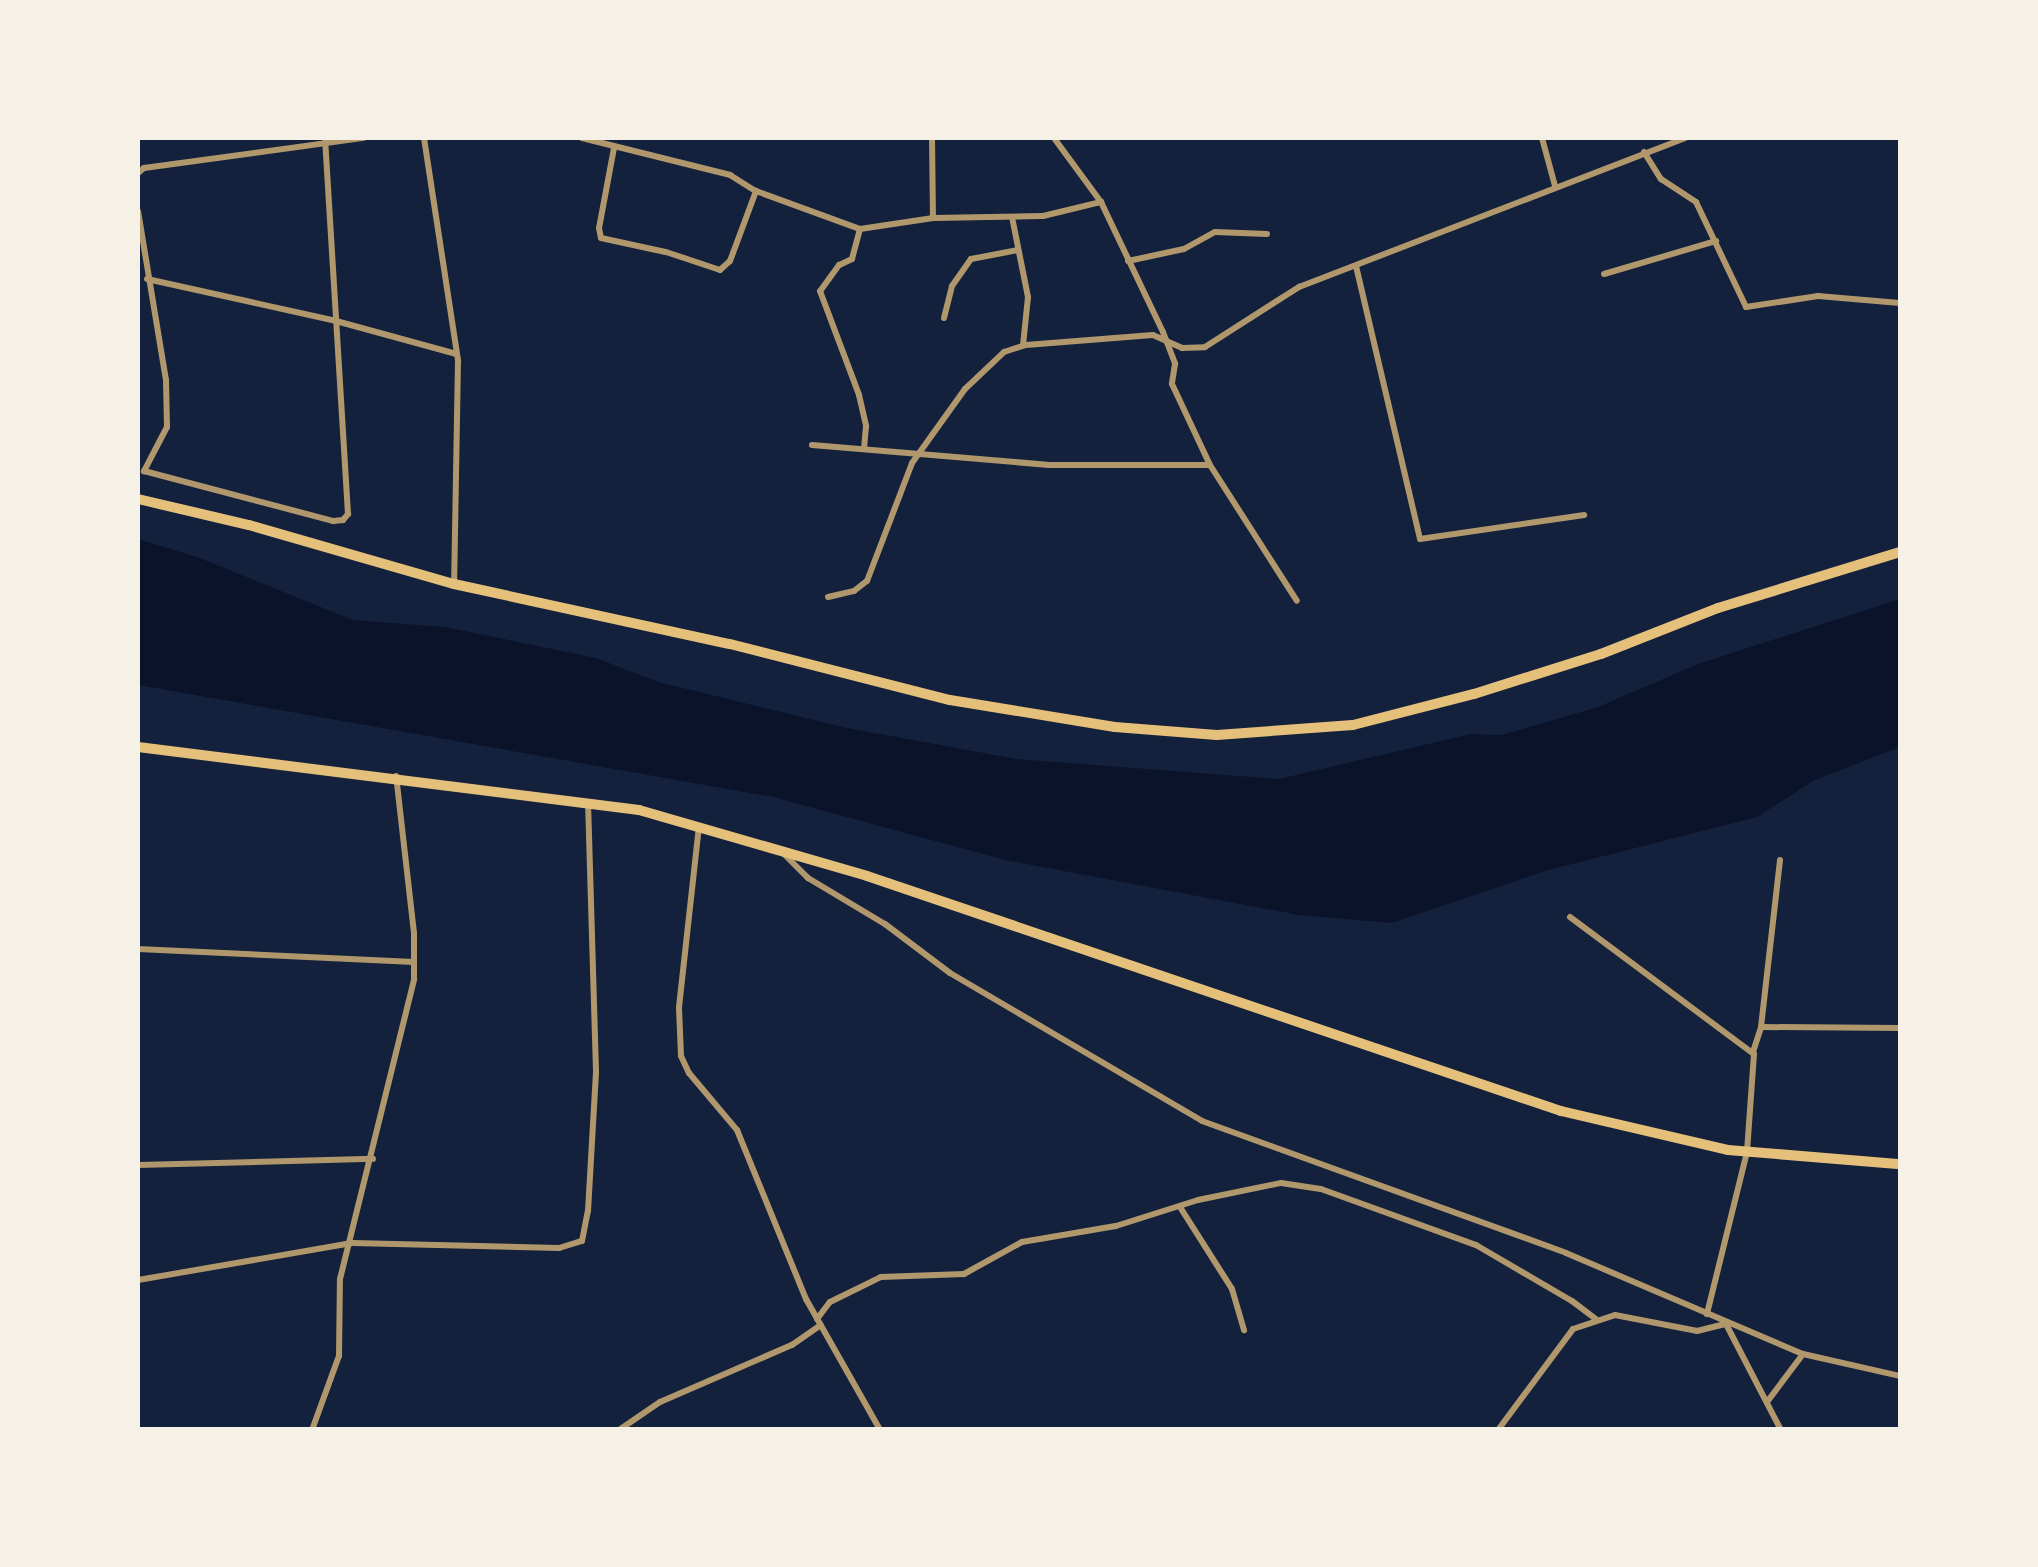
<!DOCTYPE html>
<html>
<head>
<meta charset="utf-8">
<style>
  body { margin:0 }
  #map { position:relative; width:2038px; height:1567px; overflow:hidden; background:#14213d; font-family:Roboto,sans-serif }
  div>[style] { position:absolute }
  .water>* { inset:0; background:#0b132b }
  .minor>* { height:6px; margin:-3px; padding:0 3px; transform-origin:3px; border-radius:3px; background:#b1986c }
  .primary>* { height:10px; margin:-5px; padding:0 5px; transform-origin:5px; border-radius:5px; background:#e5c07b }
  span { translate:-50% -50%; white-space:nowrap; text-align:center; line-height:1.15; -webkit-text-stroke:10px #f6f1e7; paint-order:stroke }
  .frame { position:absolute; inset:0; border:140px solid #f6f1e7; pointer-events:none }
</style>
</head>
<body>
<div id="map">
  <div class="water">
    <i style="clip-path:polygon(138px 539px,197px 557px,353px 620px,445px 627px,596px 658px,658px 682px,847px 728px,1017px 759px,1279px 779px,1471px 734px,1502px 735px,1598px 707px,1698px 664px,1900px 599px,1900px 747px,1815px 780px,1757px 817px,1545px 871px,1392px 923px,1299px 915px,1005px 860px,773px 797px,138px 685px)"></i>
  </div>
  <div class="minor">
    <i style="left:424px;top:138px;width:226px;rotate:81.3deg"></i>
    <i style="left:458px;top:361px;width:222px;rotate:91deg"></i>
    <i style="left:582px;top:138px;width:153px;rotate:14deg"></i>
    <i style="left:730px;top:175px;width:31px;rotate:32deg"></i>
    <i style="left:756px;top:191px;width:111px;rotate:20.1deg"></i>
    <i style="left:860px;top:229px;width:74px;rotate:-8.6deg"></i>
    <i style="left:932px;top:138px;width:80px;rotate:89.3deg"></i>
    <i style="left:933px;top:218px;width:110px;rotate:-1deg"></i>
    <i style="left:1043px;top:216px;width:60px;rotate:-13.6deg"></i>
    <i style="left:1054px;top:138px;width:79px;rotate:53.7deg"></i>
    <i style="left:1101px;top:202px;width:144px;rotate:64.5deg"></i>
    <i style="left:1163px;top:332px;width:34px;rotate:69deg"></i>
    <i style="left:1175px;top:364px;width:20px;rotate:99deg"></i>
    <i style="left:1172px;top:384px;width:89px;rotate:64.9deg"></i>
    <i style="left:1210px;top:465px;width:161px;rotate:57.4deg"></i>
    <i style="left:1542px;top:138px;width:50px;rotate:74.8deg"></i>
    <i style="left:614px;top:148px;width:81px;rotate:100.6deg"></i>
    <i style="left:599px;top:228px;width:10px;rotate:79deg"></i>
    <i style="left:601px;top:238px;width:66px;rotate:12.2deg"></i>
    <i style="left:666px;top:252px;width:57px;rotate:18.4deg"></i>
    <i style="left:720px;top:270px;width:13px;rotate:-42deg"></i>
    <i style="left:730px;top:261px;width:75px;rotate:-69.6deg"></i>
    <i style="left:1644px;top:152px;width:32px;rotate:58deg"></i>
    <i style="left:1661px;top:179px;width:42px;rotate:33.3deg"></i>
    <i style="left:1696px;top:202px;width:116px;rotate:64.5deg"></i>
    <i style="left:1746px;top:307px;width:73px;rotate:-8.7deg"></i>
    <i style="left:1818px;top:296px;width:82px;rotate:4.9deg"></i>
    <i style="left:138px;top:173px;width:8px;rotate:-40deg"></i>
    <i style="left:144px;top:168px;width:222px;rotate:-7.8deg"></i>
    <i style="left:138px;top:211px;width:171px;rotate:80.6deg"></i>
    <i style="left:166px;top:380px;width:47px;rotate:88.8deg"></i>
    <i style="left:167px;top:427px;width:50px;rotate:117.6deg"></i>
    <i style="left:144px;top:471px;width:196px;rotate:14.8deg"></i>
    <i style="left:333px;top:521px;width:10px;rotate:-6deg"></i>
    <i style="left:343px;top:520px;width:8px;rotate:-50deg"></i>
    <i style="left:348px;top:514px;width:373px;rotate:-93.5deg"></i>
    <i style="left:1012px;top:217px;width:82px;rotate:78.7deg"></i>
    <i style="left:1028px;top:297px;width:48px;rotate:95.9deg"></i>
    <i style="left:860px;top:229px;width:31px;rotate:105deg"></i>
    <i style="left:852px;top:259px;width:14px;rotate:155deg"></i>
    <i style="left:839px;top:265px;width:32px;rotate:126deg"></i>
    <i style="left:820px;top:291px;width:111px;rotate:69.4deg"></i>
    <i style="left:859px;top:395px;width:32px;rotate:77deg"></i>
    <i style="left:866px;top:426px;width:23px;rotate:95deg"></i>
    <i style="left:1128px;top:261px;width:57px;rotate:-12.1deg"></i>
    <i style="left:1184px;top:249px;width:35px;rotate:-29deg"></i>
    <i style="left:1215px;top:232px;width:52px;rotate:2.2deg"></i>
    <i style="left:1356px;top:266px;width:280px;rotate:76.8deg"></i>
    <i style="left:1420px;top:539px;width:166px;rotate:-8.3deg"></i>
    <i style="left:1604px;top:274px;width:117px;rotate:-16.4deg"></i>
    <i style="left:147px;top:279px;width:194px;rotate:12.5deg"></i>
    <i style="left:336px;top:321px;width:125px;rotate:15.3deg"></i>
    <i style="left:944px;top:318px;width:33px;rotate:-76deg"></i>
    <i style="left:952px;top:286px;width:33px;rotate:-55deg"></i>
    <i style="left:971px;top:259px;width:48px;rotate:-10.8deg"></i>
    <i style="left:812px;top:445px;width:238px;rotate:4.8deg"></i>
    <i style="left:1049px;top:465px;width:160px"></i>
    <i style="left:828px;top:597px;width:27px;rotate:-13deg"></i>
    <i style="left:854px;top:591px;width:16px;rotate:-38deg"></i>
    <i style="left:867px;top:581px;width:126px;rotate:-69.1deg"></i>
    <i style="left:912px;top:463px;width:91px;rotate:-54.4deg"></i>
    <i style="left:965px;top:389px;width:54px;rotate:-43.5deg"></i>
    <i style="left:1004px;top:352px;width:23px;rotate:-18deg"></i>
    <i style="left:1026px;top:345px;width:127px;rotate:-4.5deg"></i>
    <i style="left:1153px;top:335px;width:32px;rotate:24deg"></i>
    <i style="left:1182px;top:348px;width:23px;rotate:-2deg"></i>
    <i style="left:1205px;top:347px;width:112px;rotate:-32.6deg"></i>
    <i style="left:1299px;top:287px;width:414px;rotate:-21.1deg"></i>
    <i style="left:699px;top:826px;width:183px;rotate:96.3deg"></i>
    <i style="left:679px;top:1008px;width:48px;rotate:87.6deg"></i>
    <i style="left:681px;top:1056px;width:19px;rotate:65deg"></i>
    <i style="left:689px;top:1073px;width:75px;rotate:49.9deg"></i>
    <i style="left:737px;top:1130px;width:183px;rotate:67.8deg"></i>
    <i style="left:806px;top:1299px;width:150px;rotate:60.5deg"></i>
    <i style="left:785px;top:855px;width:33px;rotate:45deg"></i>
    <i style="left:808px;top:878px;width:90px;rotate:30.9deg"></i>
    <i style="left:885px;top:924px;width:81px;rotate:37deg"></i>
    <i style="left:950px;top:973px;width:292px;rotate:30.4deg"></i>
    <i style="left:1202px;top:1121px;width:387px;rotate:19.9deg"></i>
    <i style="left:1566px;top:1253px;width:258px;rotate:23.1deg"></i>
    <i style="left:1803px;top:1354px;width:99px;rotate:12.8deg"></i>
    <i style="left:1570px;top:917px;width:229px;rotate:36.7deg"></i>
    <i style="left:1754px;top:1054px;width:98px;rotate:94.1deg"></i>
    <i style="left:1747px;top:1152px;width:167px;rotate:103.9deg"></i>
    <i style="left:138px;top:949px;width:276px;rotate:2.7deg"></i>
    <i style="left:1761px;top:1027px;width:139px;rotate:0.4deg"></i>
    <i style="left:1753px;top:1052px;width:26px;rotate:-72deg"></i>
    <i style="left:1761px;top:1027px;width:168px;rotate:-83.5deg"></i>
    <i style="left:138px;top:1165px;width:235px;rotate:-1.5deg"></i>
    <i style="left:1180px;top:1207px;width:97px;rotate:57.6deg"></i>
    <i style="left:1232px;top:1289px;width:43px;rotate:73.7deg"></i>
    <i style="left:138px;top:1280px;width:217px;rotate:-9.8deg"></i>
    <i style="left:352px;top:1243px;width:207px;rotate:1.4deg"></i>
    <i style="left:559px;top:1248px;width:24px;rotate:-17deg"></i>
    <i style="left:582px;top:1241px;width:31px;rotate:-79deg"></i>
    <i style="left:588px;top:1211px;width:140px;rotate:-86.7deg"></i>
    <i style="left:596px;top:1071px;width:268px;rotate:-91.7deg"></i>
    <i style="left:817px;top:1319px;width:21px;rotate:-53deg"></i>
    <i style="left:830px;top:1302px;width:57px;rotate:-26.1deg"></i>
    <i style="left:881px;top:1277px;width:83px;rotate:-2.1deg"></i>
    <i style="left:964px;top:1274px;width:66px;rotate:-28.9deg"></i>
    <i style="left:1022px;top:1242px;width:95px;rotate:-9.7deg"></i>
    <i style="left:1116px;top:1226px;width:86px;rotate:-17.6deg"></i>
    <i style="left:1198px;top:1200px;width:85px;rotate:-11.6deg"></i>
    <i style="left:1281px;top:1183px;width:40px;rotate:8.5deg"></i>
    <i style="left:1321px;top:1189px;width:165px;rotate:19.9deg"></i>
    <i style="left:1476px;top:1245px;width:111px;rotate:30.3deg"></i>
    <i style="left:1572px;top:1301px;width:30px;rotate:37deg"></i>
    <i style="left:1767px;top:1402px;width:60px;rotate:-53.1deg"></i>
    <i style="left:312px;top:1430px;width:79px;rotate:-70deg"></i>
    <i style="left:339px;top:1356px;width:77px;rotate:-89.3deg"></i>
    <i style="left:340px;top:1279px;width:309px;rotate:-76.1deg"></i>
    <i style="left:414px;top:979px;width:46px;rotate:-90deg"></i>
    <i style="left:414px;top:933px;width:158px;rotate:-96.5deg"></i>
    <i style="left:619px;top:1430px;width:50px;rotate:-34.3deg"></i>
    <i style="left:660px;top:1402px;width:144px;rotate:-23.4deg"></i>
    <i style="left:792px;top:1345px;width:35px;rotate:-35deg"></i>
    <i style="left:1498px;top:1430px;width:126px;rotate:-53.4deg"></i>
    <i style="left:1573px;top:1329px;width:44px;rotate:-18.4deg"></i>
    <i style="left:1615px;top:1315px;width:84px;rotate:11deg"></i>
    <i style="left:1697px;top:1331px;width:30px;rotate:-14deg"></i>
    <i style="left:1726px;top:1324px;width:119px;rotate:62.6deg"></i>
  </div>
  <div class="primary">
    <i style="left:138px;top:499px;width:114px;rotate:13.2deg"></i>
    <i style="left:249px;top:525px;width:213px;rotate:16.1deg"></i>
    <i style="left:454px;top:584px;width:282px;rotate:12.3deg"></i>
    <i style="left:730px;top:644px;width:227px;rotate:14.3deg"></i>
    <i style="left:950px;top:700px;width:167px;rotate:9.3deg"></i>
    <i style="left:1115px;top:727px;width:102px;rotate:4.5deg"></i>
    <i style="left:1217px;top:735px;width:136px;rotate:-4.2deg"></i>
    <i style="left:1353px;top:725px;width:125px;rotate:-14.4deg"></i>
    <i style="left:1474px;top:694px;width:133px;rotate:-17.5deg"></i>
    <i style="left:1601px;top:654px;width:126px;rotate:-21.5deg"></i>
    <i style="left:1718px;top:608px;width:190px;rotate:-17.1deg"></i>
    <i style="left:138px;top:747px;width:505px;rotate:7.17deg"></i>
    <i style="left:639px;top:810px;width:237px;rotate:16.1deg"></i>
    <i style="left:867px;top:876px;width:733px;rotate:18.71deg"></i>
    <i style="left:1561px;top:1111px;width:171px;rotate:13.1deg"></i>
    <i style="left:1728px;top:1150px;width:173px;rotate:4.7deg"></i>
  </div>
  <div class="frame"></div>
</div>
</body>
</html>
